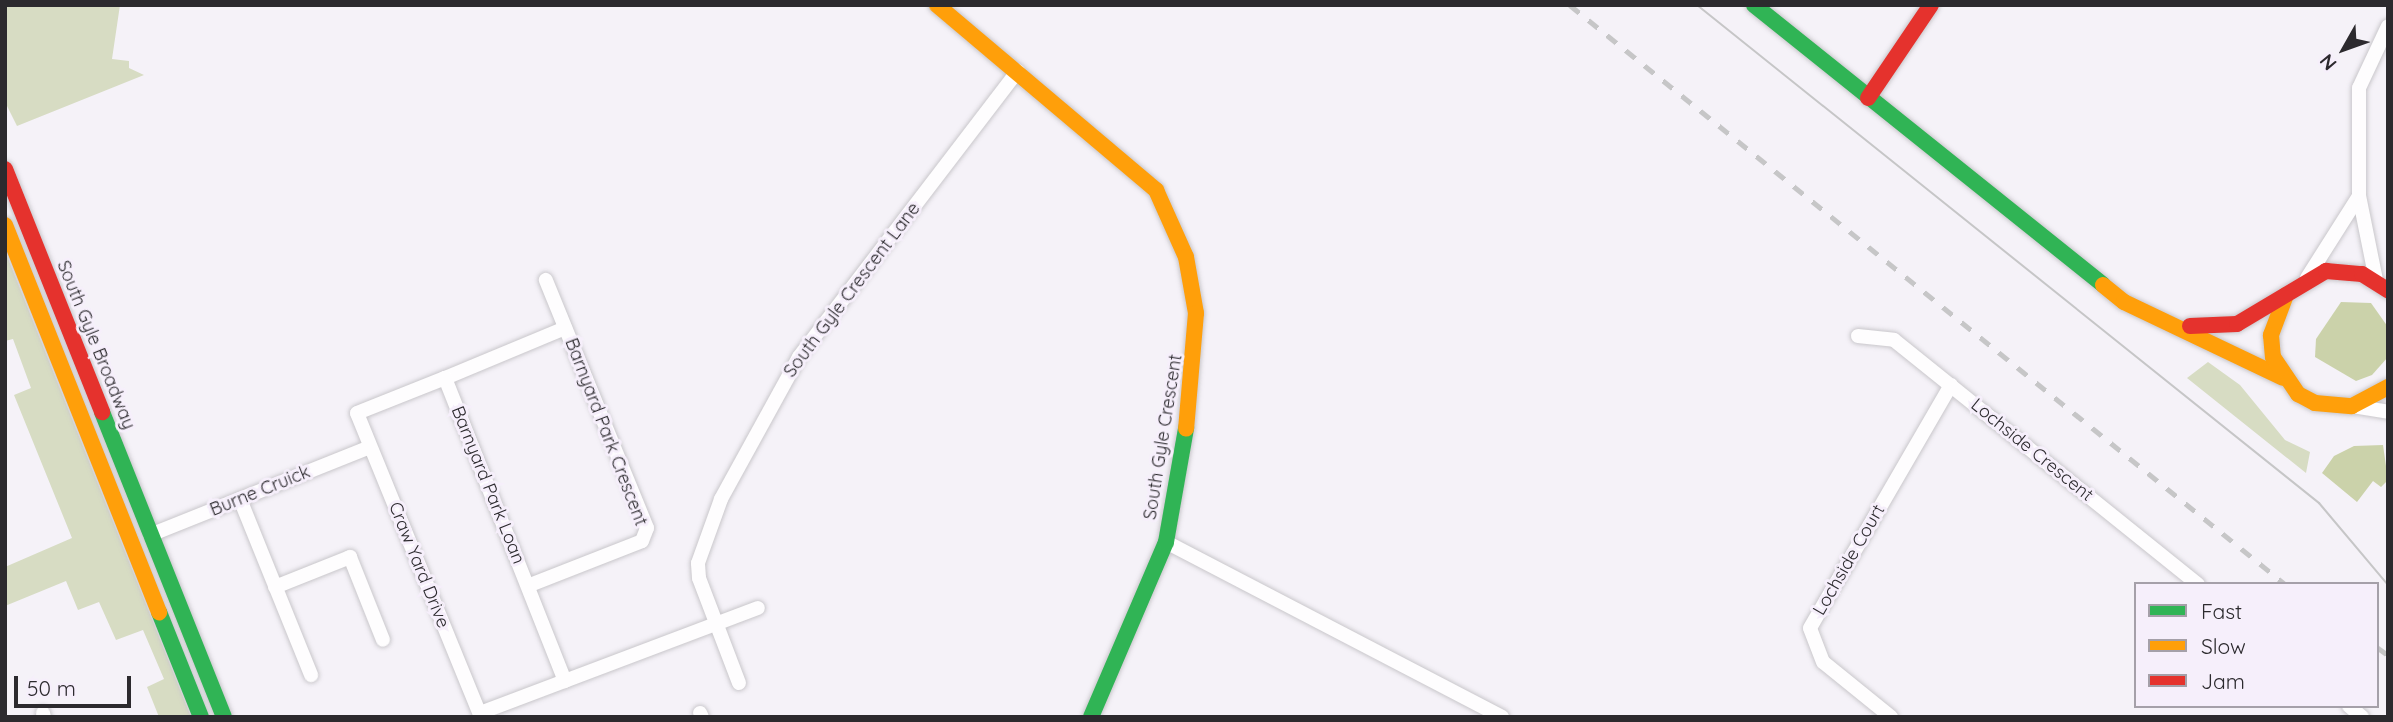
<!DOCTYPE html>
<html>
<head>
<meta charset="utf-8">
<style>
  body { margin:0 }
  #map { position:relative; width:2393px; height:722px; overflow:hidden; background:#f5f2f8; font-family:Quicksand,sans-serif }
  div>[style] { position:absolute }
  .green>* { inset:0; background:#d7dcc3 }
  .forest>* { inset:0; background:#cbd2aa }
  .roads { filter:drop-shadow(0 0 2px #c9c7cb) drop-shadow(0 0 2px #c9c7cb) }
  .street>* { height:14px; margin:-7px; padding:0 7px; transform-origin:7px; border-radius:7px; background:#fefdfe }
  .fast>* { height:16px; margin:-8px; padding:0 8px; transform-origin:8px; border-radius:8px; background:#30b455 }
  .slow>* { height:16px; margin:-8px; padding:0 8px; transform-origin:8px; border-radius:8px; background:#ff9f0a }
  .jam>* { height:16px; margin:-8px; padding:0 8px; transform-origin:8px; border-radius:8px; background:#e5322d }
  .tram>* { height:2px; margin:-1px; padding:0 1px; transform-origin:1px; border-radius:1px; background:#c6c6c7 }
  .rail>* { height:4.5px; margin-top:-2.25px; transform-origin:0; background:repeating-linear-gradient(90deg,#c6c6c7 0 12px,transparent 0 24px) }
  span { translate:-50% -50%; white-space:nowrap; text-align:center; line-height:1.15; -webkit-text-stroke:6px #f6effb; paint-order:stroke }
  .street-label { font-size:18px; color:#2c2a2e }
  .frame { position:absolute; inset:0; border:7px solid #2c2a2e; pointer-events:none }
  .legend { position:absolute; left:2134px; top:582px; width:245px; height:126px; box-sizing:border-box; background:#f6effb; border:2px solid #a5a0a9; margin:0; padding:9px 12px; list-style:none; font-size:21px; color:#2c2a2e }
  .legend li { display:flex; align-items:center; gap:14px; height:35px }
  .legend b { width:35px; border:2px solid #a5a0a9 }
  .north { position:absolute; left:2309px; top:14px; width:70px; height:70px; -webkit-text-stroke:5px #f6effb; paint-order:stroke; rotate:230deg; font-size:19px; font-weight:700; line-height:28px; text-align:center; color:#2c2a2e }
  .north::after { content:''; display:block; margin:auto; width:24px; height:32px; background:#2c2a2e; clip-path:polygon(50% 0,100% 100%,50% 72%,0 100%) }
  .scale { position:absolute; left:14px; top:676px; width:117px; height:32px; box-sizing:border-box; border:4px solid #2c2a2e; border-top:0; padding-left:9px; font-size:21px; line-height:24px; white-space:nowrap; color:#2c2a2e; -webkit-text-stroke:5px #f6effb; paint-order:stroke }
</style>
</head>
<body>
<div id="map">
  <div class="green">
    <i style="clip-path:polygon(5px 5px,120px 5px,112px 59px,129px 61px,129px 68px,144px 75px,17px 126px,5px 102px)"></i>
    <i style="clip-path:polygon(5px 251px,191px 717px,159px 717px,147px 687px,164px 679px,143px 630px,116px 640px,99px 602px,78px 610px,66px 581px,5px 606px,5px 567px,72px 538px,14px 395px,31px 388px,13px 339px,5px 341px)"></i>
    <i style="clip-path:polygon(2208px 362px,2240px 385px,2285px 440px,2310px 452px,2306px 473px,2187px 378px)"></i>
  </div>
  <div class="forest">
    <i style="clip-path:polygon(2341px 302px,2371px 303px,2388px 327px,2388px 357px,2372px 375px,2356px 381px,2315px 357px,2316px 339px)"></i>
    <i style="clip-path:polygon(2383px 445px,2388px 480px,2381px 487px,2373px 481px,2357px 502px,2322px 473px,2334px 456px,2354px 446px)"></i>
  </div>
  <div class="roads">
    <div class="street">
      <i style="left:2307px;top:278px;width:97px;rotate:-57.6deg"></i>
      <i style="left:2376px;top:280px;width:86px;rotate:-101.4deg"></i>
      <i style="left:2359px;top:196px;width:108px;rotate:-90deg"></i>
      <i style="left:2359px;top:88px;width:68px;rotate:-64.9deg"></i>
      <i style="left:1858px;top:336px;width:36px;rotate:6deg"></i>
      <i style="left:1894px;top:340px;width:390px;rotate:38.8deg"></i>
      <i style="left:445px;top:378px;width:130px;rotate:-22.6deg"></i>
      <i style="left:2352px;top:406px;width:36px;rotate:9deg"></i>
      <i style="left:240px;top:499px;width:190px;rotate:68deg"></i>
      <i style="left:150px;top:535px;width:237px;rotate:-21.8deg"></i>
      <i style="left:1166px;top:542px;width:379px;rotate:27.5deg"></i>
      <i style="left:530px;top:585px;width:120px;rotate:-21.4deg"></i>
      <i style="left:642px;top:541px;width:14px;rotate:-69deg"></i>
      <i style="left:647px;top:528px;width:268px;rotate:-112.2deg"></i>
      <i style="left:275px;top:587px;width:81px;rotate:-21.8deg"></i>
      <i style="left:350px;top:557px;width:89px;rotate:68.3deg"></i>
      <i style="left:739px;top:683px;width:112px;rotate:-110.9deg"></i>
      <i style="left:699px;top:578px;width:15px;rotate:-94deg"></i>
      <i style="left:698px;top:563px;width:68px;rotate:-70.2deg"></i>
      <i style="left:721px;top:499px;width:162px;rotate:-61.2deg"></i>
      <i style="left:799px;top:357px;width:360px;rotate:-52.6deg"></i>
      <i style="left:2349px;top:706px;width:17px;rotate:40deg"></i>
      <i style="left:43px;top:713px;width:4px;rotate:76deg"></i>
      <i style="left:480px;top:713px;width:297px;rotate:-20.7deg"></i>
      <i style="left:700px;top:713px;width:4px;rotate:63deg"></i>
      <i style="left:481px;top:717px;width:328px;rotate:-112.2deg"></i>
      <i style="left:357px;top:413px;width:95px;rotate:-21.7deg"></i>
      <i style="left:445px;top:378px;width:326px;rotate:68.4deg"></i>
      <i style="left:1891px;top:717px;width:87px;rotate:-141deg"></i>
      <i style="left:1823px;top:662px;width:36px;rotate:-111deg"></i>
      <i style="left:1810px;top:628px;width:281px;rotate:-59.9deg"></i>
    </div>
    <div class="fast">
      <i style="left:1754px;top:5px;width:447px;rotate:38.7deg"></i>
      <i style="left:102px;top:412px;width:328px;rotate:68.2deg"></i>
      <i style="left:159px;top:612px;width:113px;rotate:68.2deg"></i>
      <i style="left:1091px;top:717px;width:190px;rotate:-66.8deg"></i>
      <i style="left:1166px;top:542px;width:115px;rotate:-80deg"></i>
    </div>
    <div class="slow">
      <i style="left:937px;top:5px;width:287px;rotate:40.2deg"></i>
      <i style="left:1156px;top:190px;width:73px;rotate:65.9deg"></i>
      <i style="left:1186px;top:257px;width:57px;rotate:79.9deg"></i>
      <i style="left:1196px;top:313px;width:116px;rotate:94.9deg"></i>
      <i style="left:5px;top:225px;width:417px;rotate:68.3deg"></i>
      <i style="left:2103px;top:285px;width:27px;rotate:39deg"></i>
      <i style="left:2124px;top:302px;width:176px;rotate:25.5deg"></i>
      <i style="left:2286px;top:295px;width:43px;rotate:110.6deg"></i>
      <i style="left:2271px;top:335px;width:22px;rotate:85deg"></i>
      <i style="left:2273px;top:357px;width:45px;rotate:56deg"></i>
      <i style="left:2298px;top:394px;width:19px;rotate:28deg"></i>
      <i style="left:2315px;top:403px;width:37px;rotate:5deg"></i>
      <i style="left:2352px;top:406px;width:41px;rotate:-27.8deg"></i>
    </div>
    <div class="jam">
      <i style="left:1868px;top:98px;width:112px;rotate:-55.9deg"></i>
      <i style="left:5px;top:169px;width:262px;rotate:68.2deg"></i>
      <i style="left:2190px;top:326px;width:47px;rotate:-2.4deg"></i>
      <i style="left:2237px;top:324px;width:104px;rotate:-30.8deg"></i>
      <i style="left:2326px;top:271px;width:36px;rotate:5deg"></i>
      <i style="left:2362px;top:274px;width:31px;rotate:32deg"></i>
    </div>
  </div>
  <div class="tram">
    <i style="left:1697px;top:5px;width:797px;rotate:38.68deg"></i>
    <i style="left:2319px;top:503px;width:107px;rotate:49.9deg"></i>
  </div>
  <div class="rail">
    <i style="left:1570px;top:5px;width:920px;rotate:39deg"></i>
    <i style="left:2377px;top:647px;width:14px;rotate:36deg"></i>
  </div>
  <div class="street-label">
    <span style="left:852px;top:290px;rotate:-53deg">South Gyle Crescent Lane</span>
    <span style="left:96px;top:345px;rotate:68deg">South Gyle Broadway</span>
    <span style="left:606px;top:432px;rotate:69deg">Barnyard Park Crescent</span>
    <span style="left:1163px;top:437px;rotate:-81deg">South Gyle Crescent</span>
    <span style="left:2032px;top:450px;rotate:39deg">Lochside Crescent</span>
    <span style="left:488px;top:485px;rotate:68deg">Barnyard Park Loan</span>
    <span style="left:260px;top:491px;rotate:-22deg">Burne Cruick</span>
    <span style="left:1849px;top:560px;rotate:-60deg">Lochside Court</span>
    <span style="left:419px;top:565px;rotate:68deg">Craw Yard Drive</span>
  </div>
  <div class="frame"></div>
  <ul class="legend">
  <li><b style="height:9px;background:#30b455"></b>Fast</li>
  <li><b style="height:9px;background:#ff9f0a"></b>Slow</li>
  <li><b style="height:9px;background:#e5322d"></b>Jam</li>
  </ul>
  <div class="north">N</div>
  <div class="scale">50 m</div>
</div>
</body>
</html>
